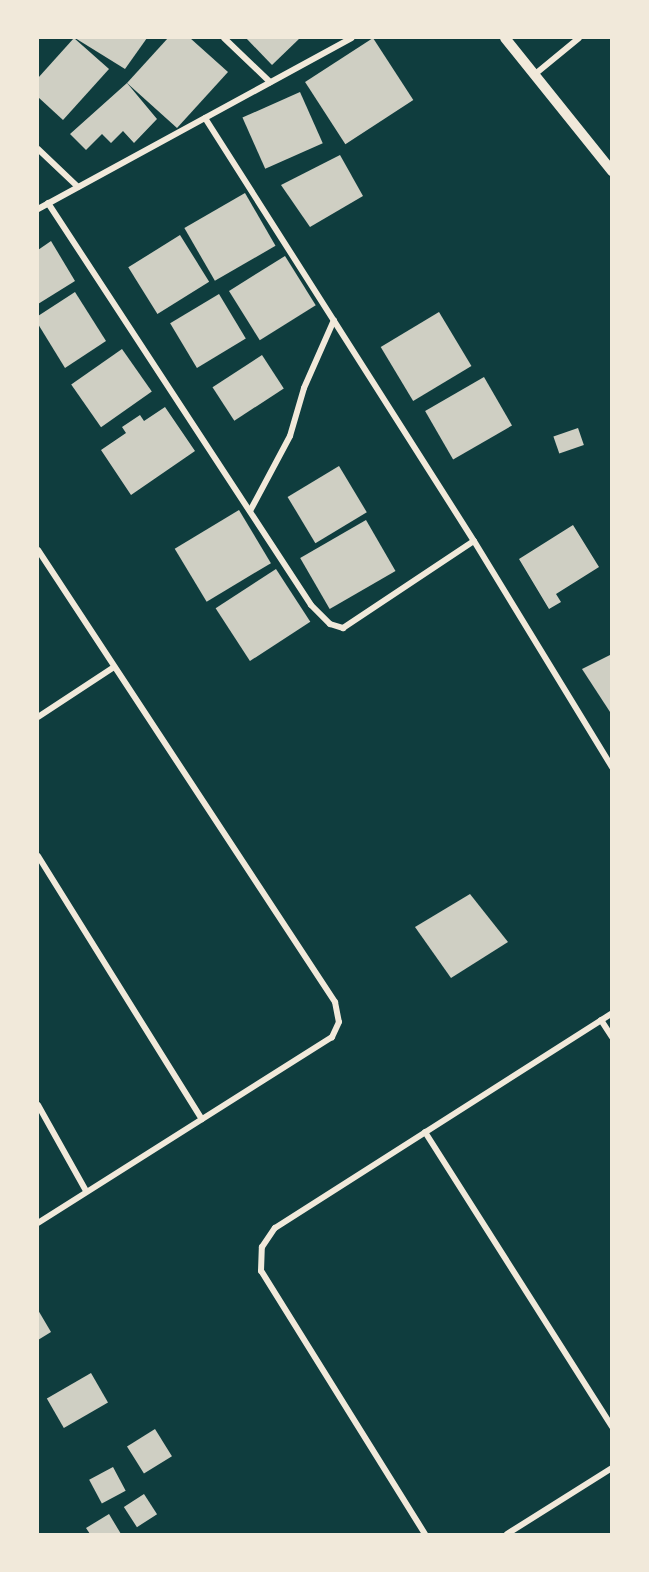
<!DOCTYPE html>
<html>
<head>
<meta charset="utf-8">
<style>
  body { margin:0 }
  #map { position:relative; width:649px; height:1572px; overflow:hidden; background:#0f3d3e; font-family:"Fira Sans Condensed",sans-serif }
  div>[style] { position:absolute }
  .building>* { inset:0; background:#cfcfc3; transform-origin:0 0 }
  .minor>* { height:6px; margin:-3px; padding:0 3px; transform-origin:3px; border-radius:3px; background:#f1e9da }
  .tertiary>* { height:10px; margin:-5px; padding:0 5px; transform-origin:5px; border-radius:5px; background:#f1e9da }
  span { translate:-50% -50%; white-space:nowrap; text-align:center; line-height:1.15; -webkit-text-stroke:6px #f1e9da; paint-order:stroke }
  .frame { position:absolute; inset:0; border:39px solid #f1e9da; pointer-events:none }
</style>
</head>
<body>
<div id="map">
  <div class="building">
    <i style="clip-path:polygon(74px 38px,109px 69px,63px 120px,38px 97px,38px 78px)"></i>
    <i style="clip-path:polygon(75px 38px,147px 38px,125px 69px)"></i>
    <i style="clip-path:polygon(168px 38px,190px 38px,228px 72px,177px 128px,127px 83px)"></i>
    <i style="clip-path:polygon(246px 38px,300px 38px,272px 65px)"></i>
    <i style="left:373px;top:38px;width:74px;height:81px;rotate:57deg"></i>
    <i style="clip-path:polygon(127px 83px,157px 119px,134px 143px,123px 131px,111px 143px,102px 134px,86px 150px,70px 134px)"></i>
    <i style="left:300px;top:92px;width:56px;height:63px;rotate:66deg"></i>
    <i style="clip-path:polygon(340px 155px,363px 196px,310px 227px,281px 185px)"></i>
    <i style="left:245px;top:193px;width:61px;height:70px;rotate:60deg"></i>
    <i style="left:180px;top:235px;width:55px;height:61px;rotate:58deg"></i>
    <i style="clip-path:polygon(51px 241px,75px 281px,38px 304px,38px 250px)"></i>
    <i style="left:285px;top:256px;width:58px;height:66px;rotate:58deg"></i>
    <i style="clip-path:polygon(75px 292px,106px 341px,65px 368px,38px 324px,38px 316px)"></i>
    <i style="left:219px;top:294px;width:52px;height:57px;rotate:59deg"></i>
    <i style="left:439px;top:312px;width:63px;height:68px;rotate:59deg"></i>
    <i style="left:122px;top:349px;width:52px;height:62px;rotate:55deg"></i>
    <i style="left:262px;top:355px;width:40px;height:59px;rotate:57deg"></i>
    <i style="left:484px;top:377px;width:56px;height:68px;rotate:60deg"></i>
    <i style="clip-path:polygon(165px 407px,195px 451px,131px 495px,101px 450px,126px 433px,122px 427px,140px 415px,144px 421px)"></i>
    <i style="left:578px;top:428px;width:18px;height:26px;rotate:71deg"></i>
    <i style="left:339px;top:466px;width:54px;height:60px;rotate:59deg"></i>
    <i style="left:239px;top:510px;width:62px;height:75px;rotate:59deg"></i>
    <i style="left:366px;top:520px;width:59px;height:76px;rotate:60deg"></i>
    <i style="clip-path:polygon(573px 525px,599px 567px,556px 594px,561px 602px,549px 609px,519px 559px)"></i>
    <i style="left:276px;top:569px;width:63px;height:72px;rotate:57deg"></i>
    <i style="clip-path:polygon(612px 654px,612px 715px,582px 669px)"></i>
    <i style="clip-path:polygon(470px 894px,508px 942px,451px 978px,415px 927px)"></i>
    <i style="clip-path:polygon(38px 1310px,51px 1332px,38px 1340px)"></i>
    <i style="left:91px;top:1373px;width:34px;height:51px;rotate:60deg"></i>
    <i style="left:155px;top:1429px;width:32px;height:33px;rotate:58deg"></i>
    <i style="left:113px;top:1467px;width:27px;height:27px;rotate:62deg"></i>
    <i style="left:144px;top:1494px;width:24px;height:24px;rotate:57deg"></i>
    <i style="clip-path:polygon(109px 1514px,121px 1534px,90px 1534px,86px 1528px)"></i>
  </div>
  <div class="minor">
    <i style="left:224px;top:38px;width:64px;rotate:43.7deg"></i>
    <i style="left:534px;top:75px;width:58px;rotate:-39.4deg"></i>
    <i style="left:205px;top:118px;width:501px;rotate:57.55deg"></i>
    <i style="left:474px;top:541px;width:265px;rotate:58.6deg"></i>
    <i style="left:38px;top:149px;width:55px;rotate:43.5deg"></i>
    <i style="left:48px;top:203px;width:480px;rotate:56.8deg"></i>
    <i style="left:311px;top:605px;width:27px;rotate:45deg"></i>
    <i style="left:330px;top:624px;width:14px;rotate:17deg"></i>
    <i style="left:343px;top:628px;width:157px;rotate:-33.6deg"></i>
    <i style="left:38px;top:209px;width:357px;rotate:-28.6deg"></i>
    <i style="left:250px;top:511px;width:85px;rotate:-61.9deg"></i>
    <i style="left:290px;top:436px;width:50px;rotate:-73.7deg"></i>
    <i style="left:304px;top:388px;width:74px;rotate:-66.2deg"></i>
    <i style="left:38px;top:550px;width:541px;rotate:56.69deg"></i>
    <i style="left:335px;top:1002px;width:20px;rotate:79deg"></i>
    <i style="left:339px;top:1022px;width:17px;rotate:115deg"></i>
    <i style="left:332px;top:1037px;width:348px;rotate:147.7deg"></i>
    <i style="left:38px;top:717px;width:91px;rotate:-33.3deg"></i>
    <i style="left:38px;top:856px;width:310px;rotate:58.1deg"></i>
    <i style="left:601px;top:1020px;width:20px;rotate:57deg"></i>
    <i style="left:38px;top:1105px;width:98px;rotate:60.8deg"></i>
    <i style="left:425px;top:1132px;width:349px;rotate:57.6deg"></i>
    <i style="left:425px;top:1534px;width:310px;rotate:-121.9deg"></i>
    <i style="left:261px;top:1271px;width:24px;rotate:-88deg"></i>
    <i style="left:262px;top:1247px;width:23px;rotate:-56deg"></i>
    <i style="left:275px;top:1228px;width:400px;rotate:-32.5deg"></i>
    <i style="left:507px;top:1534px;width:124px;rotate:-32.2deg"></i>
  </div>
  <div class="tertiary">
    <i style="left:505px;top:38px;width:171px;rotate:51.2deg"></i>
  </div>
  <div class="frame"></div>
</div>
</body>
</html>
